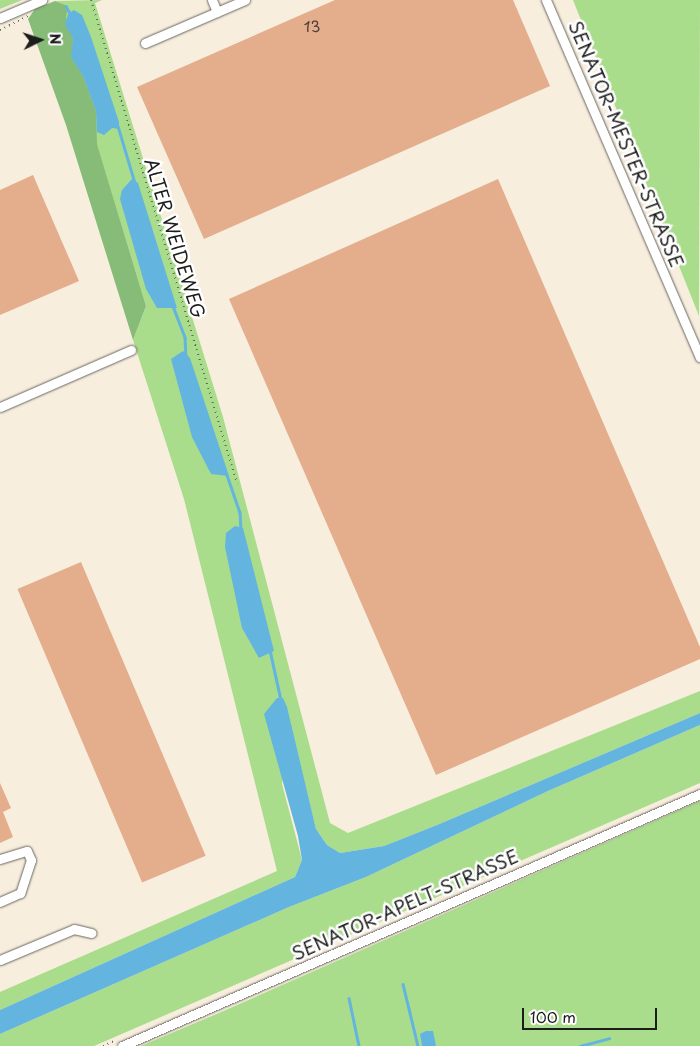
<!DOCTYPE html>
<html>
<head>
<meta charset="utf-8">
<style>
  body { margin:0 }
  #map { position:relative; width:700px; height:1046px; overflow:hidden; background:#f7eede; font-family:"Playpen Sans",sans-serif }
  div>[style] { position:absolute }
  .green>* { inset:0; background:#a9dc8b }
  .forest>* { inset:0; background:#86bc77 }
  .water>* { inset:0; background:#63b5df }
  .stream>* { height:2.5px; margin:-1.25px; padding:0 1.25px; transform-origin:1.25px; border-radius:1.25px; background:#63b5df }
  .building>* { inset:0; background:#e4ad8b; transform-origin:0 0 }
  .path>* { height:2px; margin-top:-1px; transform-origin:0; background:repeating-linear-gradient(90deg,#696660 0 1px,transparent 0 5px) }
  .roads { filter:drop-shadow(0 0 1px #696660) drop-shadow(0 0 1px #696660) }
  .minor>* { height:9px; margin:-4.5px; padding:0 4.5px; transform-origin:4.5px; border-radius:4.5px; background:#fff }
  span { translate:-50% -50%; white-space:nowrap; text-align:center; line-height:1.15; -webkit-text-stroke:5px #fff; paint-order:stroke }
  .number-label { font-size:15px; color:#4e4038 }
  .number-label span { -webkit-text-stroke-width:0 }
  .street-label { font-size:18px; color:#1c1c1c }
  .north { position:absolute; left:15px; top:15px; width:50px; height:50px; -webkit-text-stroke:4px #fff; paint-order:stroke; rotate:86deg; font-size:14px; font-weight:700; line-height:20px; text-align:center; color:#1c1c1c }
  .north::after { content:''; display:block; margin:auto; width:18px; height:22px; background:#1c1c1c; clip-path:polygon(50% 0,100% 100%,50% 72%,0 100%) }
  .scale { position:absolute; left:522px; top:1008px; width:135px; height:22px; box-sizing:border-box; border:2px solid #1c1c1c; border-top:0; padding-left:6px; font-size:15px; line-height:18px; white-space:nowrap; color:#1c1c1c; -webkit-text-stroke:4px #fff; paint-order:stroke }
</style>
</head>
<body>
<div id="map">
  <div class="green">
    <i style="clip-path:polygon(0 0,22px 0,0 9px)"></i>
    <i style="clip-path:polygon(102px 0,95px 3px,223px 417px,330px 823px,348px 833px,700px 691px,700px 713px,437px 825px,384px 846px,340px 853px,327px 845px,316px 829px,290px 723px,282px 784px,302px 860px,295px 877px,0 1010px,0 992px,277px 871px,184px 499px,133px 340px,146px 306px,88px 115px,55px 38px,68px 6px,55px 1px)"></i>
    <i style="clip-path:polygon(573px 0,700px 0,699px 316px)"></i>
    <i style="clip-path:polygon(700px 725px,700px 783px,94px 1046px,0 1046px,0 1034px,289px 907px,366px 877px,548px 791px)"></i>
    <i style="clip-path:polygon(700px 801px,700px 1046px,141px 1046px,219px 1013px)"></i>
  </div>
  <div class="forest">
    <i style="clip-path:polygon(55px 1px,68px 6px,66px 17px,73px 38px,72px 57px,83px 76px,96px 111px,97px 144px,146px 306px,133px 340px,66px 125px,28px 19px,35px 9px)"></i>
  </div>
  <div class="water">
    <i style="clip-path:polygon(74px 10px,82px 15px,91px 37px,119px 122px,119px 129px,112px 128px,104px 135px,97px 132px,96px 111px,83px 76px,71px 57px,73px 38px,65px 25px,68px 14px)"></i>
    <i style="clip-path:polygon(132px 179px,138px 183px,177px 308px,157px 308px,146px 289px,120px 199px,122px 190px)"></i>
    <i style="clip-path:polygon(183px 351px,190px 358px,229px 476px,211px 474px,192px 437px,171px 359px)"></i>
    <i style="clip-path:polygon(235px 526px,243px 528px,274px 651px,259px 658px,242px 628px,225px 547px,226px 533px)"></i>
    <i style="clip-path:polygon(277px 698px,283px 698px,287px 707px,316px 829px,327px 845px,340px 853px,384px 846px,437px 825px,700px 713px,700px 725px,548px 791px,366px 877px,289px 907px,0 1034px,0 1010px,295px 877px,302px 860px,298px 836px,264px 714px)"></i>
    <i style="clip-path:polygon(426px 1031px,433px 1031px,436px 1046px,422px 1046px,420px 1034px)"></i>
  </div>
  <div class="stream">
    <i style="left:66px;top:6px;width:10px;rotate:61deg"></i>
    <i style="left:118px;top:126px;width:59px;rotate:73.4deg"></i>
    <i style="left:173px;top:306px;width:34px;rotate:69deg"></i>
    <i style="left:185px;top:338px;width:17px;rotate:87deg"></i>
    <i style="left:227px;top:475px;width:39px;rotate:71deg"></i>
    <i style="left:240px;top:512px;width:18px;rotate:87deg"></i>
    <i style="left:270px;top:650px;width:51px;rotate:77.6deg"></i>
    <i style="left:403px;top:984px;width:64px;rotate:76.4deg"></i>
    <i style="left:349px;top:998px;width:49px;rotate:78.2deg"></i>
    <i style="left:580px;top:1046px;width:30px;rotate:-15deg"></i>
  </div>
  <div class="building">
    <i style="clip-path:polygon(335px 0,513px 0,550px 86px,204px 239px,137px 87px)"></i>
    <i style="clip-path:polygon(33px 175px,79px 281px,0 315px,0 190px)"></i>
    <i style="clip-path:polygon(498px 179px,700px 647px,700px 659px,436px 775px,229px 299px)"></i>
    <i style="left:81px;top:562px;width:319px;height:69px;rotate:67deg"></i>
    <i style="clip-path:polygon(0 783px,11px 808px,3px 812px,13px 837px,0 843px)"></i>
  </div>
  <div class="path">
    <i style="left:91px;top:0;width:505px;rotate:73.18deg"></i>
    <i style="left:0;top:30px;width:33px;rotate:-27deg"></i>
    <i style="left:103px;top:1046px;width:12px;rotate:-24deg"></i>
  </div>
  <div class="roads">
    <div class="minor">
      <i style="left:212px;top:0;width:13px;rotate:67deg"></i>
      <i style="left:546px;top:0;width:389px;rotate:66.7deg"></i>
      <i style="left:0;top:18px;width:46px;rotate:-23.2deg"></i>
      <i style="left:145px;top:43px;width:109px;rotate:-23.3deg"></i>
      <i style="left:0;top:407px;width:143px;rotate:-23.5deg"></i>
      <i style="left:0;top:859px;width:28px;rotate:-17deg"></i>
      <i style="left:27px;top:851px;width:10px;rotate:66deg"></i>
      <i style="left:31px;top:860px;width:35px;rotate:108deg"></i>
      <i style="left:20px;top:893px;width:22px;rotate:156deg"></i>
      <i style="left:0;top:960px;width:80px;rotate:-22.7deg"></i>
      <i style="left:74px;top:929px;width:18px;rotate:13deg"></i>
      <i style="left:122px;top:1046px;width:631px;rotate:-23.56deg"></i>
    </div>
  </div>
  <div class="number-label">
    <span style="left:312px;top:26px">13</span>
  </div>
  <div class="street-label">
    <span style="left:626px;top:144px;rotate:67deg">SENATOR-MESTER-STRASSE</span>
    <span style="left:175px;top:238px;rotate:73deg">ALTER WEIDEWEG</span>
    <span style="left:405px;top:905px;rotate:-24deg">SENATOR-APELT-STRASSE</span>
  </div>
  <div class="north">N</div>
  <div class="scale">100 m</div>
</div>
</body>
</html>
